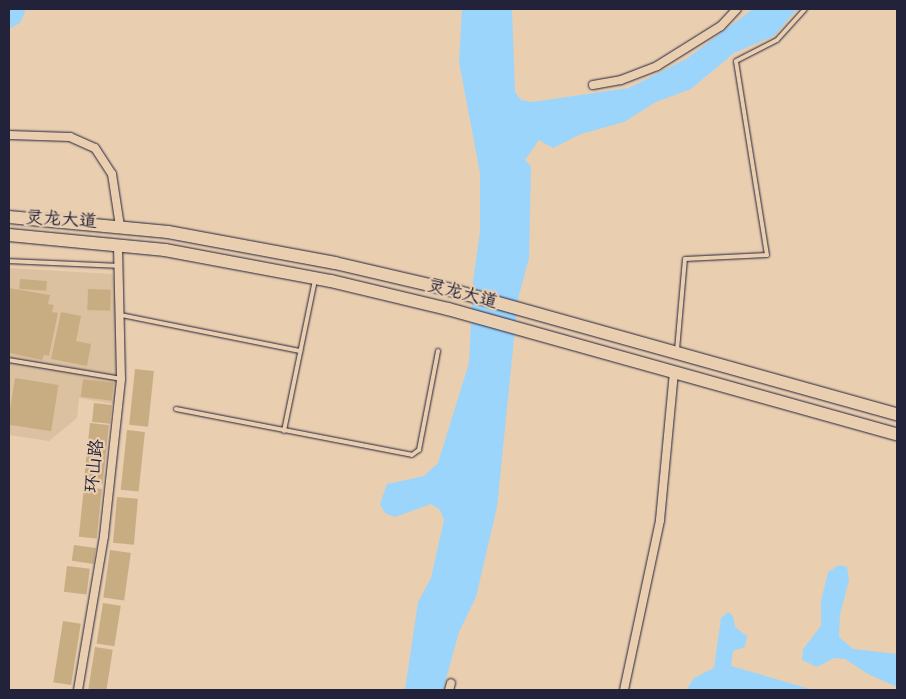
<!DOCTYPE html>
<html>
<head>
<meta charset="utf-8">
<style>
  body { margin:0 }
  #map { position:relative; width:906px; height:699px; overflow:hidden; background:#e9ceb0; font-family:Kalam,"LXGW WenKai TC",sans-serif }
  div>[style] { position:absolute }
  .built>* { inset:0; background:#dbc1a0 }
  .water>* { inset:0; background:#9cd5fc }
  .building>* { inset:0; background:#c8ad83; transform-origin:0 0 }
  .roads { filter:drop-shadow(0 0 1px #22223b) drop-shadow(0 0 1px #22223b) }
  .lane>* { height:4px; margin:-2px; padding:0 2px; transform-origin:2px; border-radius:2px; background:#e9ceb0 }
  .street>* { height:8px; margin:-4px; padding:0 4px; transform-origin:4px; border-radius:4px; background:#e9ceb0 }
  .primary>* { height:12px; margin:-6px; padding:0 6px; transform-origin:6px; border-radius:6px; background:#e9ceb0 }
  span { translate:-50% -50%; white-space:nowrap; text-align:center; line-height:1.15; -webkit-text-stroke:4.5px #e9ceb0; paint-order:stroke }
  .street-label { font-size:18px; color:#22223b }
  .frame { position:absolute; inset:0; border:10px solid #22223b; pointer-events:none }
</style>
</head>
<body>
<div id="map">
  <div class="built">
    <i style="clip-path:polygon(9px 268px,112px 274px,118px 301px,118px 369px,114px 404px,79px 398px,77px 418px,49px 441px,9px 435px)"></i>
  </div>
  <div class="water">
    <i style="clip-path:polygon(9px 9px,26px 9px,20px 23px,9px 29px)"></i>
    <i style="clip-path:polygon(462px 9px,512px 9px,515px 92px,521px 100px,532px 102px,629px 88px,686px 59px,753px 9px,797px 9px,774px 36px,734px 53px,691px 89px,656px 102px,624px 122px,581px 134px,553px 148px,539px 140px,525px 160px,531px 166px,529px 258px,518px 299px,497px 507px,476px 597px,459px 632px,443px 690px,405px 690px,418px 602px,431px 578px,444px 520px,440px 510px,431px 504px,395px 517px,385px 513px,380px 504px,387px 484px,424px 476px,438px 463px,469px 363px,473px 281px,480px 232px,480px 173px,459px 62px)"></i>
    <i style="clip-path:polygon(839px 565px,847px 567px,849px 580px,840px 615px,839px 637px,853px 649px,897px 654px,897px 687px,868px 674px,845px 659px,834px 658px,817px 667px,802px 660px,803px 649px,821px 626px,821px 601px,828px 572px)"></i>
    <i style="clip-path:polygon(728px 612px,733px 616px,735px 627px,747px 636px,745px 647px,733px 651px,731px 666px,810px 689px,826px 690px,686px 690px,694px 678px,714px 668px,721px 618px)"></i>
  </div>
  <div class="building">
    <i style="left:20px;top:279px;width:27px;height:10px;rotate:4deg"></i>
    <i style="clip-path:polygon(9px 288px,50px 295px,48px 304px,54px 305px,52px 312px,58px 313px,49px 356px,44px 355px,42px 360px,9px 353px)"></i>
    <i style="left:88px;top:289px;width:23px;height:21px;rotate:2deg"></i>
    <i style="clip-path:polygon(61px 312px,81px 316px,76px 341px,91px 344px,87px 366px,51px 359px)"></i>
    <i style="left:135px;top:369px;width:19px;height:56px;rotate:6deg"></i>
    <i style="left:15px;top:378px;width:44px;height:47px;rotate:9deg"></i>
    <i style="left:83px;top:379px;width:31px;height:18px;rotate:7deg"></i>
    <i style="left:94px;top:403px;width:18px;height:19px;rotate:6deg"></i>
    <i style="left:90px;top:423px;width:19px;height:59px;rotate:6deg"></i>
    <i style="left:127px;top:430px;width:18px;height:60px;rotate:6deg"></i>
    <i style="left:84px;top:487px;width:18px;height:50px;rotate:6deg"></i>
    <i style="left:117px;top:497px;width:21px;height:46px;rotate:5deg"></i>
    <i style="left:74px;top:545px;width:22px;height:16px;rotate:8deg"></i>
    <i style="left:110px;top:550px;width:21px;height:48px;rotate:8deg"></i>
    <i style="left:67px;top:566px;width:23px;height:26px;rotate:7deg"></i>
    <i style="left:103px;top:603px;width:18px;height:41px;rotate:9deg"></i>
    <i style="left:63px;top:621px;width:18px;height:62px;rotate:9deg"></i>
    <i style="left:95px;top:647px;width:18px;height:44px;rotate:9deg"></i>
  </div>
  <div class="roads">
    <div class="lane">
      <i style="left:9px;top:261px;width:110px;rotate:2.6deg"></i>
      <i style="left:121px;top:315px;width:183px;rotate:11.4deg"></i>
      <i style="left:677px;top:350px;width:91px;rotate:-85deg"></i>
      <i style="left:685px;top:259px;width:82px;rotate:-2.8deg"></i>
      <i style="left:767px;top:255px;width:196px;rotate:-99.1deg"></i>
      <i style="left:736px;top:61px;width:46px;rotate:-27.1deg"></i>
      <i style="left:777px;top:40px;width:42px;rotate:-47.9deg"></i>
      <i style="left:9px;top:360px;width:114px;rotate:9.6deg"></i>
      <i style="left:176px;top:409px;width:240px;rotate:11deg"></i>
      <i style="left:412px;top:455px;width:9px;rotate:-36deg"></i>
      <i style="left:419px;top:450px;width:101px;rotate:-79.1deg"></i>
      <i style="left:284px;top:431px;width:154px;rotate:-78.4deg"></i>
    </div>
    <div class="street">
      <i style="left:593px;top:85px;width:28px;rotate:-10deg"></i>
      <i style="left:621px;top:80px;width:39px;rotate:-21deg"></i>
      <i style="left:657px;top:66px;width:75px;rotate:-32deg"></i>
      <i style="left:721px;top:26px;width:23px;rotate:-47deg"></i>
      <i style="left:9px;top:135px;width:61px;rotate:1.9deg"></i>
      <i style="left:70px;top:137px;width:27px;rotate:24deg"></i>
      <i style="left:95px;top:148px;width:31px;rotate:57deg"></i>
      <i style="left:112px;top:174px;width:53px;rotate:81.3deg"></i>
      <i style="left:78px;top:690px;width:156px;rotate:-80.4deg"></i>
      <i style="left:104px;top:536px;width:158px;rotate:-83.8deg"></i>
      <i style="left:121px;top:379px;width:135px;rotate:-91.3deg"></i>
      <i style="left:449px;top:690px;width:7px;rotate:-74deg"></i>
      <i style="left:624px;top:690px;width:174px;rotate:-78deg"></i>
      <i style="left:660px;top:520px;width:150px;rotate:-84.6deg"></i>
    </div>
    <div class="primary">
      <i style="left:9px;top:217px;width:160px;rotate:5.4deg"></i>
      <i style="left:168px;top:232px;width:170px;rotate:10.5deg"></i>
      <i style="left:335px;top:263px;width:123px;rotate:13.1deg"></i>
      <i style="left:455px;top:291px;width:459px;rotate:15.6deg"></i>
      <i style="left:9px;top:235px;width:157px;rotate:5.5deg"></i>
      <i style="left:165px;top:250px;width:169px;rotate:10.6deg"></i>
      <i style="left:331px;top:281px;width:120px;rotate:13.5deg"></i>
      <i style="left:448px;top:309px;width:466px;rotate:15.6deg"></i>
    </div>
  </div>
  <div class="street-label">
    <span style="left:61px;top:221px;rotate:4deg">灵龙大道</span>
    <span style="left:462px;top:295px;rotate:15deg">灵龙大道</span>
    <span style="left:96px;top:466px;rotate:-84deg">环山路</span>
  </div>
  <div class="frame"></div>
</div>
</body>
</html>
